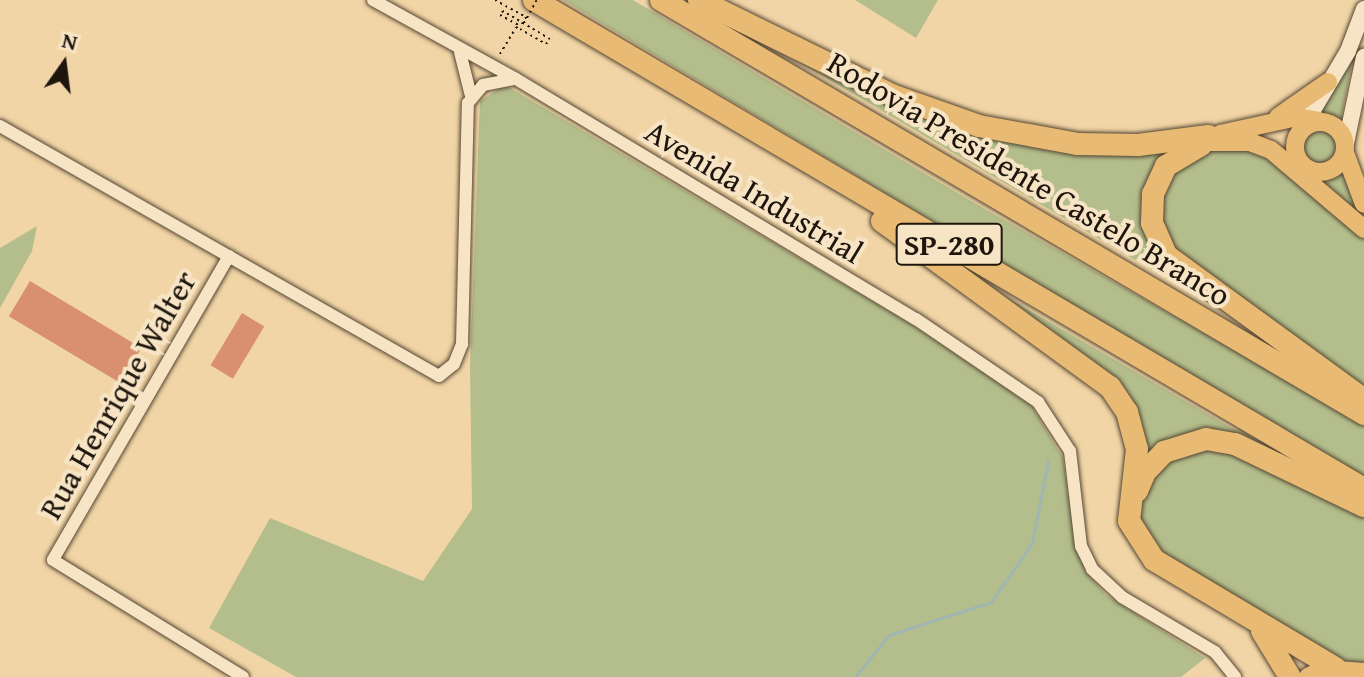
<!DOCTYPE html>
<html>
<head>
<meta charset="utf-8">
<style>
  body { margin:0 }
  #map { position:relative; width:1364px; height:677px; overflow:hidden; background:#f2d5a6; font-family:"Gentium Book Plus",serif }
  div>[style] { position:absolute }
  .green>* { inset:0; background:#b4be8c }
  .round { border-radius:50% }
  .stream>* { height:3px; margin:-1.5px; padding:0 1.5px; transform-origin:1.5px; border-radius:1.5px; background:#a0b6b3 }
  .building>* { inset:0; background:#d89071; transform-origin:0 0 }
  .path>* { height:2px; margin-top:-1px; transform-origin:0; background:repeating-linear-gradient(90deg,#1e160d 0 2px,transparent 0 6px) }
  .roads { filter:drop-shadow(0 0 2px #534633) drop-shadow(0 0 2px #534633) }
  .street>* { height:12px; margin:-6px; padding:0 6px; transform-origin:6px; border-radius:6px; background:#f7e4c5 }
  .secondary>* { height:16px; margin:-8px; padding:0 8px; transform-origin:8px; border-radius:8px; background:#f7e4c5 }
  .primary>* { height:18px; margin:-9px; padding:0 9px; transform-origin:9px; border-radius:9px; background:#e9ba73 }
  .primary>.ring { margin:-9px; padding:0; box-sizing:content-box; background:none; border:18px solid #e9ba73; border-radius:50% }
  .highway>* { height:22px; margin:-11px; padding:0 11px; transform-origin:11px; border-radius:11px; background:#e9ba73 }
  .path-bridge>* { height:2px; margin-top:-1px; transform-origin:0; background:repeating-linear-gradient(90deg,#1e160d 0 2px,transparent 0 6px) }
  span { translate:-50% -50%; white-space:nowrap; text-align:center; line-height:1.15; -webkit-text-stroke:8px #f7e4c5; paint-order:stroke }
  .shield-label span { padding:2px 6px; background:#f7e4c5; border:2px solid; border-radius:6px; -webkit-text-stroke-width:0 }
  .shield-label { font-size:30px; color:#1e160d; font-weight:700 }
  .street-label { font-size:32px; color:#1e160d }
  .north { position:absolute; left:24px; top:24px; width:80px; height:80px; -webkit-text-stroke:6px #f7e4c5; paint-order:stroke; rotate:14deg; font-size:22px; font-weight:700; line-height:32px; text-align:center; color:#1e160d }
  .north::after { content:''; display:block; margin:auto; width:28px; height:36px; background:#1e160d; clip-path:polygon(50% 0,100% 100%,50% 72%,0 100%) }
</style>
</head>
<body>
<div id="map">
  <div class="green">
    <i style="clip-path:polygon(563px 0,633px 0,971px 201px,1364px 424px,1364px 480px)"></i>
    <i style="clip-path:polygon(855px 0,938px 0,916px 38px)"></i>
    <i style="clip-path:polygon(748px 32px,912px 109px,1171px 150px,1145px 222px,1244px 324px)"></i>
    <i style="clip-path:polygon(1353px 57px,1340px 123px,1310px 114px)"></i>
    <i style="clip-path:polygon(505px 85px,911px 324px,1031px 405px,1063px 458px,1074px 537px,1085px 571px,1106px 595px,1205px 658px,1181px 677px,296px 677px,209px 628px,270px 518px,423px 581px,472px 509px,470px 366px,480px 101px)"></i>
    <i class="round" style="left:1300px;top:128px;width:40px;height:40px"></i>
    <i style="clip-path:polygon(1253px 146px,1364px 232px,1364px 394px,1163px 239px,1159px 190px,1197px 149px)"></i>
    <i style="clip-path:polygon(1344px 171px,1348px 184px,1359px 214px,1324px 183px)"></i>
    <i style="clip-path:polygon(37px 226px,32px 251px,0 308px,0 248px)"></i>
    <i style="clip-path:polygon(998px 292px,1273px 452px,1238px 438px,1144px 462px,1139px 422px,996px 296px)"></i>
    <i style="clip-path:polygon(1184px 446px,1239px 451px,1364px 511px,1364px 670px,1353px 669px,1160px 557px,1138px 524px,1142px 482px)"></i>
  </div>
  <div class="stream">
    <i style="left:855px;top:677px;width:54px;rotate:-51deg"></i>
    <i style="left:889px;top:635px;width:107px;rotate:-17.9deg"></i>
    <i style="left:991px;top:602px;width:72px;rotate:-55.2deg"></i>
    <i style="left:1032px;top:543px;width:84px;rotate:-79deg"></i>
  </div>
  <div class="building">
    <i style="left:30px;top:281px;width:130px;height:41px;rotate:31deg"></i>
    <i style="left:242px;top:313px;width:26px;height:61px;rotate:31deg"></i>
  </div>
  <div class="path">
    <i style="left:495px;top:0;width:35px;rotate:29deg"></i>
    <i style="left:526px;top:17px;width:10px;rotate:119deg"></i>
  </div>
  <div class="roads">
    <div class="street">
      <i style="left:373px;top:0;width:163px;rotate:28.9deg"></i>
      <i style="left:516px;top:79px;width:466px;rotate:31deg"></i>
      <i style="left:916px;top:319px;width:148px;rotate:34.2deg"></i>
      <i style="left:1038px;top:402px;width:59px;rotate:56.9deg"></i>
      <i style="left:1070px;top:451px;width:96px;rotate:83.4deg"></i>
      <i style="left:1081px;top:546px;width:25px;rotate:64deg"></i>
      <i style="left:1092px;top:569px;width:41px;rotate:43deg"></i>
      <i style="left:1122px;top:597px;width:108px;rotate:30.6deg"></i>
      <i style="left:1215px;top:652px;width:32px;rotate:51deg"></i>
      <i style="left:460px;top:52px;width:45px;rotate:76deg"></i>
      <i style="left:0;top:126px;width:505px;rotate:29.66deg"></i>
      <i style="left:439px;top:376px;width:19px;rotate:-39deg"></i>
      <i style="left:454px;top:364px;width:22px;rotate:-68deg"></i>
      <i style="left:462px;top:344px;width:241px;rotate:-88.6deg"></i>
      <i style="left:468px;top:103px;width:23px;rotate:-50deg"></i>
      <i style="left:483px;top:85px;width:31px;rotate:-11deg"></i>
      <i style="left:229px;top:256px;width:351px;rotate:120.1deg"></i>
      <i style="left:53px;top:560px;width:223px;rotate:31.6deg"></i>
    </div>
    <div class="secondary">
      <i style="left:1300px;top:132px;width:94px;rotate:-59.3deg"></i>
      <i style="left:1348px;top:51px;width:45px;rotate:-69.1deg"></i>
      <i style="left:1346px;top:143px;width:88px;rotate:-78.2deg"></i>
    </div>
    <div class="primary">
      <i style="left:1278px;top:117px;width:61px;rotate:-35deg"></i>
      <i class="ring" style="left:1295px;top:122px;width:32px;height:32px"></i>
      <i style="left:1220px;top:134px;width:79px;rotate:-12.4deg"></i>
      <i style="left:1297px;top:117px;width:22px;rotate:10deg"></i>
      <i style="left:1209px;top:142px;width:41px"></i>
      <i style="left:1250px;top:142px;width:22px;rotate:21deg"></i>
      <i style="left:1271px;top:150px;width:122px;rotate:40.3deg"></i>
      <i style="left:1345px;top:153px;width:54px;rotate:69.6deg"></i>
      <i style="left:1308px;top:677px;width:17px;rotate:-28deg"></i>
      <i style="left:1323px;top:669px;width:41px;rotate:4.2deg"></i>
    </div>
    <div class="highway">
      <i style="left:534px;top:0;width:963px;rotate:30.5deg"></i>
      <i style="left:661px;top:0;width:816px;rotate:30.49deg"></i>
      <i style="left:699px;top:0;width:217px;rotate:26.2deg"></i>
      <i style="left:894px;top:96px;width:90px;rotate:19.4deg"></i>
      <i style="left:979px;top:126px;width:101px;rotate:10.3deg"></i>
      <i style="left:1078px;top:144px;width:60px;rotate:1deg"></i>
      <i style="left:1138px;top:145px;width:71px;rotate:-7.3deg"></i>
      <i style="left:1201px;top:145px;width:41px;rotate:149deg"></i>
      <i style="left:1166px;top:166px;width:31px;rotate:115deg"></i>
      <i style="left:1153px;top:194px;width:29px;rotate:92deg"></i>
      <i style="left:1152px;top:223px;width:36px;rotate:66deg"></i>
      <i style="left:1167px;top:256px;width:243px;rotate:36.1deg"></i>
      <i style="left:882px;top:221px;width:282px;rotate:36.1deg"></i>
      <i style="left:1110px;top:387px;width:30px;rotate:56deg"></i>
      <i style="left:1127px;top:412px;width:38px;rotate:75deg"></i>
      <i style="left:1137px;top:449px;width:72px;rotate:96.3deg"></i>
      <i style="left:1129px;top:521px;width:46px;rotate:57.3deg"></i>
      <i style="left:1154px;top:560px;width:211px;rotate:30.8deg"></i>
      <i style="left:1137px;top:491px;width:21px;rotate:-67deg"></i>
      <i style="left:1145px;top:472px;width:28px;rotate:-46deg"></i>
      <i style="left:1164px;top:452px;width:44px;rotate:-17.2deg"></i>
      <i style="left:1206px;top:439px;width:29px;rotate:10deg"></i>
      <i style="left:1235px;top:444px;width:143px;rotate:25.7deg"></i>
      <i style="left:1262px;top:631px;width:54px;rotate:58.7deg"></i>
    </div>
  </div>
  <div class="path-bridge">
    <i style="left:524px;top:23px;width:26px;rotate:-61deg"></i>
    <i style="left:520px;top:29px;width:30px;rotate:30deg"></i>
    <i style="left:546px;top:44px;width:6px;rotate:-51deg"></i>
    <i style="left:550px;top:39px;width:55px;rotate:-149.2deg"></i>
    <i style="left:503px;top:11px;width:5px;rotate:127deg"></i>
    <i style="left:500px;top:15px;width:24px;rotate:28deg"></i>
    <i style="left:500px;top:54px;width:31px;rotate:-59deg"></i>
    <i style="left:516px;top:27px;width:4px;rotate:27deg"></i>
  </div>
  <div class="shield-label">
    <span style="left:949px;top:244px">SP-280</span>
  </div>
  <div class="street-label">
    <span style="left:1029px;top:179px;rotate:31deg">Rodovia Presidente Castelo Branco</span>
    <span style="left:754px;top:192px;rotate:31deg">Avenida Industrial</span>
    <span style="left:118px;top:395px;rotate:-60deg">Rua Henrique Walter</span>
  </div>
  <div class="north">N</div>
</div>
</body>
</html>
